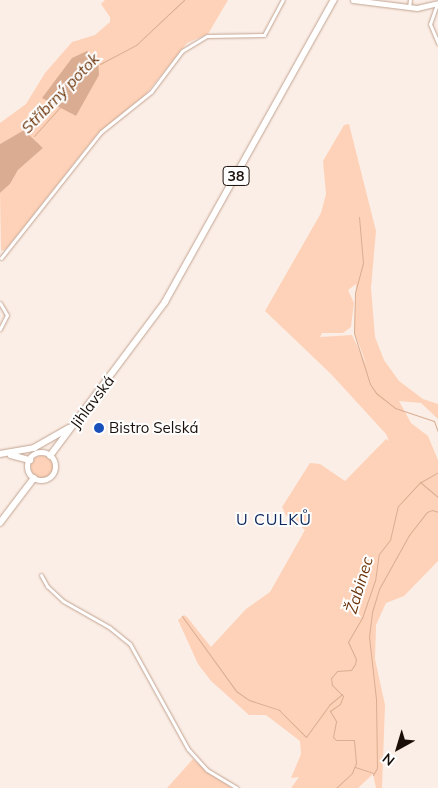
<!DOCTYPE html>
<html>
<head>
<meta charset="utf-8">
<style>
  body { margin:0 }
  #map { position:relative; width:438px; height:788px; overflow:hidden; background:#fbeee6; font-family:Mulish,sans-serif }
  div>[style] { position:absolute }
  .green>* { inset:0; background:#fed2b8 }
  .round { border-radius:50% }
  .water>* { inset:0; background:#daad92 }
  .stream>* { height:1px; margin:-0.5px; padding:0 0.5px; transform-origin:0.5px; border-radius:0.5px; background:#daad92 }
  .roads { filter:drop-shadow(0 0 1px #c2a391) drop-shadow(0 0 1px #c2a391) }
  .minor>* { height:3px; margin:-1.5px; padding:0 1.5px; transform-origin:1.5px; border-radius:1.5px; background:#fff }
  .tertiary>* { height:4.5px; margin:-2.25px; padding:0 2.25px; transform-origin:2.25px; border-radius:2.25px; background:#fff }
  .primary>* { height:5.5px; margin:-2.75px; padding:0 2.75px; transform-origin:2.75px; border-radius:2.75px; background:#fff }
  .primary>.ring { margin:-2.75px; padding:0; box-sizing:content-box; background:none; border:5.5px solid #fff; border-radius:50% }
  .dots>* { width:14px; height:14px; translate:-50% -50%; box-sizing:border-box; border:2px solid #fefefe; border-radius:50% }
  span { translate:-50% -50%; white-space:nowrap; text-align:center; line-height:1.15; -webkit-text-stroke:4px #fefefe; paint-order:stroke }
  .shield-label span { padding:1px 4px; background:#fefefe; border:1px solid; border-radius:4px; -webkit-text-stroke-width:0 }
  .shield-label { font-size:14px; color:#1a0f09; font-weight:700 }
  .street-label { font-size:15px; color:#1a0f09 }
  .poi-label { font-size:15px; color:#1a0f09 }
  .left { translate:0 -50%; text-align:left }
  .water-label { font-size:16px; color:#6b3308; font-style:italic }
  .neighbourhood-label { font-size:16px; color:#0c275b; letter-spacing:1px }
  .north { position:absolute; left:373px; top:723px; width:50px; height:50px; -webkit-text-stroke:4px #fefefe; paint-order:stroke; rotate:219deg; font-size:14px; font-weight:700; line-height:20px; text-align:center; color:#1a0f09 }
  .north::after { content:''; display:block; margin:auto; width:18px; height:22px; background:#1a0f09; clip-path:polygon(50% 0,100% 100%,50% 72%,0 100%) }
</style>
</head>
<body>
<div id="map">
  <div class="green">
    <i style="clip-path:polygon(evenodd,105px 0,228px 0,208px 34px,187px 43px,146px 94px,98px 133px,6px 249px,1px 251px,0 193px,10px 184px,18px 170px,43px 148px,24px 130px,0 144px,0 123px,26px 104px,45px 73px,72px 42px,95px 35px,110px 22px,110px 17px,101px 4px,105px 0,98px 59px,76px 116px,60px 107px,98px 59px)"></i>
    <i style="clip-path:polygon(evenodd,349px 124px,376px 231px,371px 288px,375px 337px,384px 360px,399px 381px,423px 399px,438px 404px,438px 419px,421px 403px,399px 401px,411px 423px,428px 436px,438px 460px,438px 561px,404px 596px,386px 603px,376px 625px,375px 659px,385px 705px,382px 788px,376px 788px,373px 774px,358px 788px,291px 788px,299px 777px,291px 778px,301px 754px,300px 741px,266px 715px,249px 715px,211px 681px,198px 664px,178px 620px,184px 615px,187px 617px,211px 647px,246px 609px,270px 592px,305px 530px,286px 515px,282px 507px,310px 463px,320px 464px,345px 481px,386px 439px,389px 441px,386px 434px,331px 374px,265px 311px,321px 213px,326px 194px,323px 161px,344px 125px,349px 124px,356px 284px,354px 331px,367px 366px,352px 335px,320px 337px,322px 333px,343px 333px,351px 327px,354px 303px,348px 290px,356px 284px)"></i>
    <i class="round" style="left:31px;top:456px;width:22px;height:22px"></i>
    <i style="clip-path:polygon(193px 759px,210px 774px,232px 788px,167px 788px)"></i>
  </div>
  <div class="water">
    <i style="clip-path:polygon(87px 51px,98px 59px,99px 75px,76px 116px,42px 98px,72px 58px)"></i>
    <i style="clip-path:polygon(24px 130px,43px 148px,18px 170px,10px 184px,0 193px,0 144px)"></i>
  </div>
  <div class="stream">
    <i style="left:100px;top:64px;width:41px;rotate:-27.8deg"></i>
    <i style="left:136px;top:45px;width:66px;rotate:-43.2deg"></i>
    <i style="left:34px;top:136px;width:39px;rotate:-48deg"></i>
    <i style="left:359px;top:217px;width:46px;rotate:85deg"></i>
    <i style="left:363px;top:263px;width:31px;rotate:105deg"></i>
    <i style="left:355px;top:293px;width:40px;rotate:91.4deg"></i>
    <i style="left:354px;top:333px;width:53px;rotate:72.6deg"></i>
    <i style="left:370px;top:384px;width:11px;rotate:56deg"></i>
    <i style="left:376px;top:393px;width:24px;rotate:38deg"></i>
    <i style="left:395px;top:408px;width:41px;rotate:18.4deg"></i>
    <i style="left:434px;top:421px;width:12px;rotate:70deg"></i>
    <i style="left:421px;top:482px;width:20px;rotate:-30deg"></i>
    <i style="left:182px;top:616px;width:92px;rotate:54.2deg"></i>
    <i style="left:236px;top:691px;width:16px;rotate:35deg"></i>
    <i style="left:249px;top:700px;width:32px;rotate:18deg"></i>
    <i style="left:279px;top:710px;width:38px;rotate:45deg"></i>
    <i style="left:306px;top:737px;width:39px;rotate:-54deg"></i>
    <i style="left:329px;top:705px;width:17px;rotate:-40deg"></i>
    <i style="left:355px;top:767px;width:19px;rotate:18deg"></i>
    <i style="left:373px;top:775px;width:8px;rotate:-60deg"></i>
    <i style="left:377px;top:768px;width:69px;rotate:-90.8deg"></i>
    <i style="left:376px;top:699px;width:62px;rotate:-96.4deg"></i>
    <i style="left:369px;top:637px;width:25px;rotate:-83deg"></i>
    <i style="left:372px;top:612px;width:24px;rotate:-73deg"></i>
    <i style="left:379px;top:589px;width:62px;rotate:-60.9deg"></i>
    <i style="left:409px;top:535px;width:29px;rotate:-52deg"></i>
    <i style="left:427px;top:512px;width:5px;rotate:-22deg"></i>
    <i style="left:432px;top:510px;width:6px;rotate:18deg"></i>
    <i style="left:336px;top:788px;width:22px;rotate:-43deg"></i>
    <i style="left:352px;top:773px;width:11px;rotate:-68deg"></i>
    <i style="left:356px;top:763px;width:23px;rotate:-95deg"></i>
    <i style="left:354px;top:740px;width:18px;rotate:180deg"></i>
    <i style="left:336px;top:740px;width:4px;rotate:-135deg"></i>
    <i style="left:333px;top:737px;width:16px;rotate:-79deg"></i>
    <i style="left:336px;top:721px;width:12px;rotate:-121deg"></i>
    <i style="left:330px;top:711px;width:12px;rotate:-35deg"></i>
    <i style="left:340px;top:704px;width:9px;rotate:-69deg"></i>
    <i style="left:343px;top:696px;width:16px;rotate:-135deg"></i>
    <i style="left:332px;top:685px;width:7px;rotate:-98deg"></i>
    <i style="left:331px;top:678px;width:9px;rotate:-49deg"></i>
    <i style="left:337px;top:671px;width:14px;rotate:-4deg"></i>
    <i style="left:351px;top:670px;width:7px;rotate:-56deg"></i>
    <i style="left:355px;top:664px;width:5px;rotate:-79deg"></i>
    <i style="left:356px;top:659px;width:19px;rotate:-115deg"></i>
    <i style="left:348px;top:642px;width:28px;rotate:-60deg"></i>
    <i style="left:362px;top:618px;width:39px;rotate:-71deg"></i>
    <i style="left:375px;top:581px;width:27px;rotate:-82deg"></i>
    <i style="left:379px;top:554px;width:18px;rotate:-52deg"></i>
    <i style="left:390px;top:540px;width:35px;rotate:-77deg"></i>
    <i style="left:398px;top:506px;width:33px;rotate:-47deg"></i>
    <i style="left:420px;top:482px;width:23px;rotate:40deg"></i>
  </div>
  <div class="roads">
    <div class="minor">
      <i style="left:437px;top:4px;width:21px;rotate:109deg"></i>
      <i style="left:430px;top:24px;width:21px;rotate:67deg"></i>
      <i style="left:409px;top:7px;width:7px;rotate:-82deg"></i>
      <i style="left:1px;top:258px;width:161px;rotate:-51.6deg"></i>
      <i style="left:101px;top:132px;width:64px;rotate:-38.7deg"></i>
      <i style="left:151px;top:92px;width:51px;rotate:-52.9deg"></i>
      <i style="left:182px;top:51px;width:29px;rotate:-31deg"></i>
      <i style="left:207px;top:36px;width:57px;rotate:-1deg"></i>
      <i style="left:264px;top:35px;width:40px;rotate:-62deg"></i>
      <i style="left:0;top:303px;width:14px;rotate:60deg"></i>
      <i style="left:7px;top:315px;width:16px;rotate:117deg"></i>
      <i style="left:41px;top:575px;width:13px;rotate:61deg"></i>
      <i style="left:47px;top:586px;width:22px;rotate:43deg"></i>
      <i style="left:63px;top:601px;width:53px;rotate:29.5deg"></i>
      <i style="left:109px;top:627px;width:27px;rotate:39deg"></i>
      <i style="left:130px;top:644px;width:120px;rotate:61.1deg"></i>
      <i style="left:188px;top:749px;width:28px;rotate:48deg"></i>
      <i style="left:207px;top:770px;width:35px;rotate:31deg"></i>
    </div>
    <div class="tertiary">
      <i style="left:353px;top:0;width:64px;rotate:7.1deg"></i>
      <i style="left:417px;top:8px;width:22px;rotate:-13deg"></i>
    </div>
    <div class="primary">
      <i class="ring" style="left:28px;top:453px;width:22.5px;height:22.5px"></i>
      <i style="left:0;top:454px;width:35px;rotate:-10deg"></i>
      <i style="left:34px;top:448px;width:40px;rotate:-29.7deg"></i>
      <i style="left:11px;top:455px;width:20px;rotate:15deg"></i>
      <i style="left:50px;top:456px;width:192px;rotate:-53.2deg"></i>
      <i style="left:165px;top:302px;width:346px;rotate:-60.8deg"></i>
      <i style="left:0;top:523px;width:56px;rotate:-52.9deg"></i>
    </div>
  </div>
  <div class="dots">
    <i style="left:99px;top:428px;background:#184fbb"></i>
  </div>
  <div class="shield-label">
    <span style="left:236px;top:176px">38</span>
  </div>
  <div class="street-label">
    <span style="left:92px;top:402px;rotate:-53deg">Jihlavská</span>
  </div>
  <div class="poi-label">
    <span class="left" style="left:109px;top:428px">Bistro Selská</span>
  </div>
  <div class="water-label">
    <span style="left:60px;top:93px;rotate:-46deg">Stříbrný potok</span>
    <span style="left:359px;top:585px;rotate:-73deg">Žabinec</span>
  </div>
  <div class="neighbourhood-label">
    <span style="left:274px;top:519px">U CULKŮ</span>
  </div>
  <div class="north">N</div>
</div>
</body>
</html>
